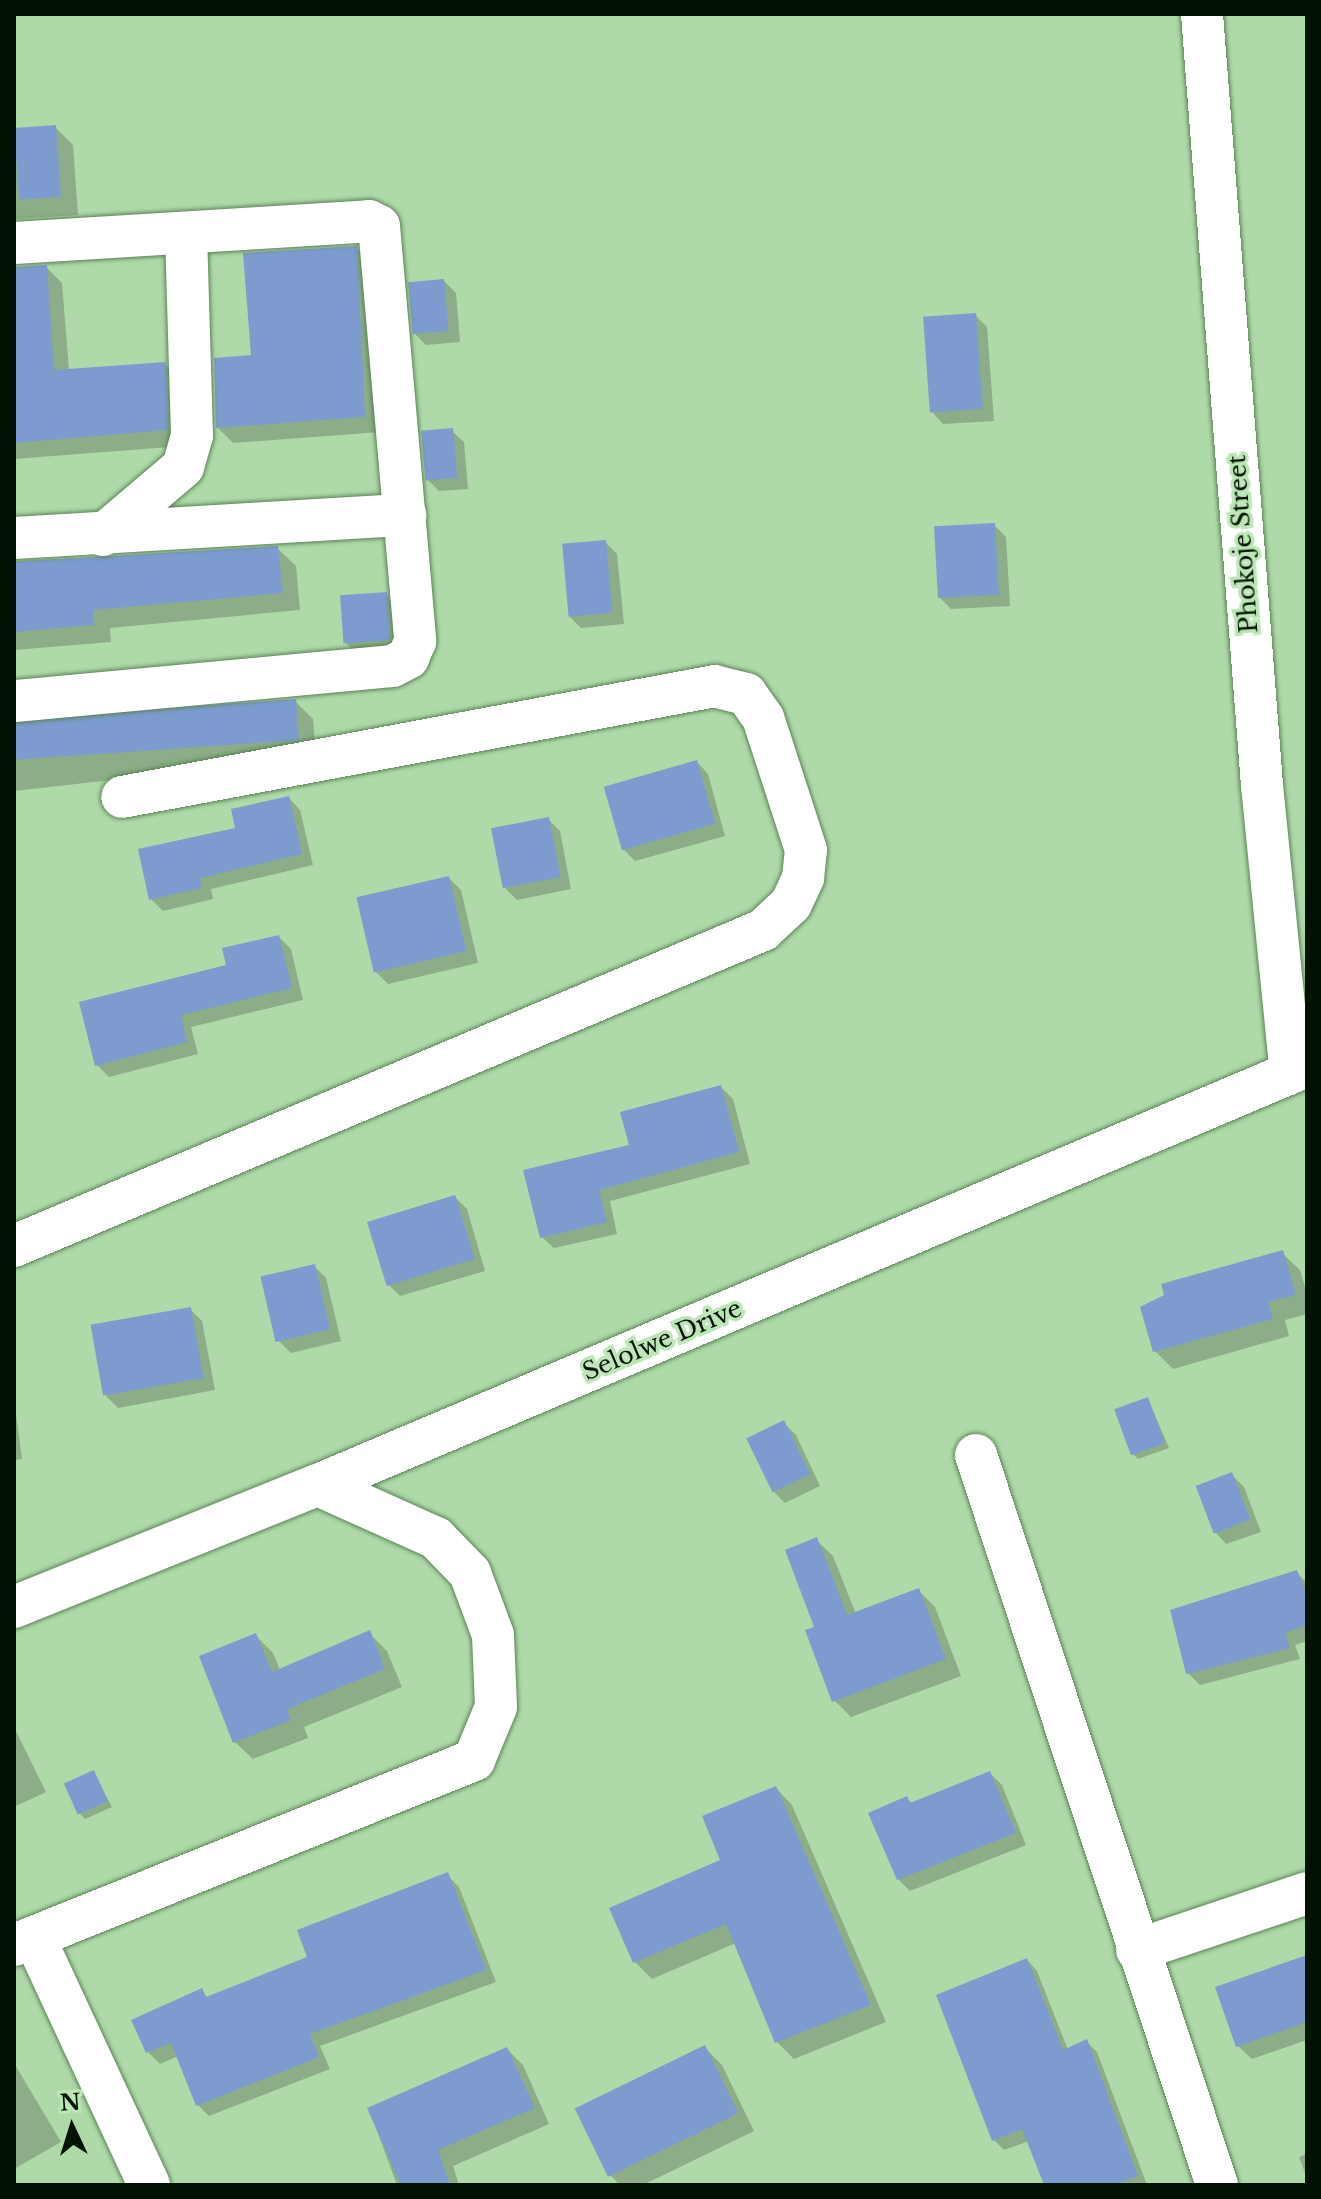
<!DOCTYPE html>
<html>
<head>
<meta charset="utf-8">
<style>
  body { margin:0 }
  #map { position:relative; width:1321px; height:2199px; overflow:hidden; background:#afd9a9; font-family:"Libre Baskerville",serif }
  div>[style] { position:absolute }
  .shadow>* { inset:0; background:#0003 }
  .building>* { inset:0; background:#7d9bcf; transform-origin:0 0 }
  .roads { filter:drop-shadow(0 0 2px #5c8357) drop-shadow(0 0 2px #5c8357) }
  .street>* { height:42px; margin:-21px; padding:0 21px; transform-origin:21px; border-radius:21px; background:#fff }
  span { translate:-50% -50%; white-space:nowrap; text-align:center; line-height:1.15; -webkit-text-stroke:7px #bce6b6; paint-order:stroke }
  .street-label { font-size:24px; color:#041203 }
  .frame { position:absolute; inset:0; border:16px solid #041203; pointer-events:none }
  .north { position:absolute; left:32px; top:2087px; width:80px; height:80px; -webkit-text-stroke:6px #bce6b6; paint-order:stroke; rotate:356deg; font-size:22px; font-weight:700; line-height:32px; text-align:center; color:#041203 }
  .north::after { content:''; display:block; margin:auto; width:28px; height:36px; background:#041203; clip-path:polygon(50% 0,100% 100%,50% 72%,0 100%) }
</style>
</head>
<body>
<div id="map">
  <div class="shadow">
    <i style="clip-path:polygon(55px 127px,73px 145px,78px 215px,14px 219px,14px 130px)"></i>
    <i style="clip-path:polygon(356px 248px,371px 263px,380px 432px,233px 443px,218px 428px,253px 357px)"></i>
    <i style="clip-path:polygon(46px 267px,62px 283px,69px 371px,165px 364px,181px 380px,183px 446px,14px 459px,14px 269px)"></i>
    <i style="clip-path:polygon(444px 281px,456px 293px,460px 342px,426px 345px,414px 333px)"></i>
    <i style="clip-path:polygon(975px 315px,987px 327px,994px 421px,943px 424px,932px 412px)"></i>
    <i style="clip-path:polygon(452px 431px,464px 442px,468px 489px,439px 491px,427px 479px)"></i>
    <i style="clip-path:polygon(994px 525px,1006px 537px,1010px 606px,951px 609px,939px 597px)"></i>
    <i style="clip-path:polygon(605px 542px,617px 554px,624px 624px,581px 628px,569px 616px)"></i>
    <i style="clip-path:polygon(278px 549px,296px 566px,300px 610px,110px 628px,111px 642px,14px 650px,14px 561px)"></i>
    <i style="clip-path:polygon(386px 594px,398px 606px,401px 651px,357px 654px,345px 642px)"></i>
    <i style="clip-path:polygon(295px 701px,313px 719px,316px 757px,14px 791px,14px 727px)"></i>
    <i style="clip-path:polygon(697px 762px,708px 774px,725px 836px,635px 861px,623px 849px)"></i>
    <i style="clip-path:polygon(289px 798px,300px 810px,313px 865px,211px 889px,213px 899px,163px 911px,151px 899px,237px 829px)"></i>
    <i style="clip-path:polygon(548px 819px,560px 831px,571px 889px,517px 900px,505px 888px)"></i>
    <i style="clip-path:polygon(449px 878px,461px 890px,478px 963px,388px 984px,376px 972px)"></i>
    <i style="clip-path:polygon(279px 937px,291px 949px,303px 1000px,191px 1027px,198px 1054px,109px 1077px,97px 1065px,229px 966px)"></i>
    <i style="clip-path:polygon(721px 1087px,733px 1099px,750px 1164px,610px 1201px,617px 1234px,554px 1248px,542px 1237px,632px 1146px)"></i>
    <i style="clip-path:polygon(455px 1197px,467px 1209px,485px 1271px,400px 1296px,388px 1284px)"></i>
    <i style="clip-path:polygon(1282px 1253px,1300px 1270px,1307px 1294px,1307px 1314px,1285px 1320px,1289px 1336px,1173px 1369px,1155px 1351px)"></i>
    <i style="clip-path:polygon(314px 1266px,326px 1278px,341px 1341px,291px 1353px,279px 1341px)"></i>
    <i style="clip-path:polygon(190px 1309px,202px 1321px,215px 1390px,118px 1408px,106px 1396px)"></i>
    <i style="clip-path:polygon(14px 1399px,22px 1459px,14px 1460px)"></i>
    <i style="clip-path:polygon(1148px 1399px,1169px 1448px,1138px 1459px,1133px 1454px)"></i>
    <i style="clip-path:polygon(784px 1423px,796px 1435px,820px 1486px,785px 1503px,773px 1491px)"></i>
    <i style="clip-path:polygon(1232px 1475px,1244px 1487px,1261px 1532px,1226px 1544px,1215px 1532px)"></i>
    <i style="clip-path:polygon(816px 1540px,833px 1556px,856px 1614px,918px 1590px,935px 1607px,961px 1676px,851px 1717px,834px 1700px,817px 1628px)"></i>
    <i style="clip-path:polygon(1296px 1572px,1307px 1583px,1307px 1641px,1295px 1645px,1300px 1659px,1200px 1685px,1188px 1673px)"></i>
    <i style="clip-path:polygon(369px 1633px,387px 1651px,402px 1687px,304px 1727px,308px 1738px,253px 1759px,235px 1742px,255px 1635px,273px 1653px,280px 1670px)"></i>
    <i style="clip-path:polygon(14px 1727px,46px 1792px,14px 1807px)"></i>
    <i style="clip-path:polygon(94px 1773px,112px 1807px,85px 1819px,80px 1814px)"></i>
    <i style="clip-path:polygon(990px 1773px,1002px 1785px,1026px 1845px,910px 1891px,898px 1879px,907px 1799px,913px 1804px)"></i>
    <i style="clip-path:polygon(776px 1788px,792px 1805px,886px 2022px,794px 2059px,777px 2042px,736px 1943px,652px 1979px,635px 1962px,611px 1909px,723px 1861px)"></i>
    <i style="clip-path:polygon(447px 1875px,459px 1887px,496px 1982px,320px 2046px,330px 2069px,209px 2116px,198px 2105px,178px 2056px,160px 2064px,148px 2052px,201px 1991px,208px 1998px,309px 1958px)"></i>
    <i style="clip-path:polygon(1307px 1957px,1307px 2040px,1252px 2059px,1238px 2046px)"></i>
    <i style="clip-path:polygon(1027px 1960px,1037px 1971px,1068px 2050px,1087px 2042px,1097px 2052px,1147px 2185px,1046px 2185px,1029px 2141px,1004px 2150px,994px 2140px)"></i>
    <i style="clip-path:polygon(704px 2047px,722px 2065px,754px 2131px,643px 2185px,620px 2185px,610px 2175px)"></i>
    <i style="clip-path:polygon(507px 2049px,523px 2065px,549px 2124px,453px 2166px,459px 2185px,397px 2185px,369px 2109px)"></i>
    <i style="clip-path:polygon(14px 2063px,61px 2142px,14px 2169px)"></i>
    <i style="clip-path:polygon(1307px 2154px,1307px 2178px,1299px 2157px)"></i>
  </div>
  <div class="building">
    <i style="left:56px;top:125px;width:72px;height:42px;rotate:86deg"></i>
    <i style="clip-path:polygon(357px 246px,365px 417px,216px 428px,214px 358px,251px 355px,243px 253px)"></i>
    <i style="clip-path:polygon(47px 265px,54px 370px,166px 362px,168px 430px,14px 443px,14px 267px)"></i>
    <i style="left:444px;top:279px;width:52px;height:36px;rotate:85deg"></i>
    <i style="left:976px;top:313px;width:96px;height:53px;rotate:86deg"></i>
    <i style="left:453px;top:428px;width:50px;height:32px;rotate:85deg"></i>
    <i style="left:995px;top:523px;width:72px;height:61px;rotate:87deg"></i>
    <i style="left:606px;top:540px;width:73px;height:44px;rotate:85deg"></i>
    <i style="clip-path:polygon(278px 546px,283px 593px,93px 610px,94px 625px,14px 632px,14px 562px)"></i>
    <i style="left:387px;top:592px;width:48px;height:47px;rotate:86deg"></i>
    <i style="left:296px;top:699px;width:41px;height:283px;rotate:86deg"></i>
    <i style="left:697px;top:760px;width:66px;height:97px;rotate:74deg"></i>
    <i style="clip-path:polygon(289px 796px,302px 854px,200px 878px,202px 888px,149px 900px,138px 849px,235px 828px,231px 809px)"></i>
    <i style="left:549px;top:817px;width:61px;height:59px;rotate:79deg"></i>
    <i style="left:449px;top:876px;width:77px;height:95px;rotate:77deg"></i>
    <i style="clip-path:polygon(279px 935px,292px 988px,181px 1015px,187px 1042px,95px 1066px,79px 1002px,226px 965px,222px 948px)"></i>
    <i style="clip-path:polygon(721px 1085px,739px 1152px,599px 1190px,607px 1222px,540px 1238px,523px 1170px,629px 1145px,620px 1112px)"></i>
    <i style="left:455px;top:1195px;width:67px;height:92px;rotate:73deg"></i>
    <i style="clip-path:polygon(1283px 1250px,1296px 1295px,1268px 1302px,1273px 1319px,1153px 1352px,1140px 1307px,1164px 1295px,1161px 1284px)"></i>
    <i style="left:315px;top:1264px;width:67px;height:56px;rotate:77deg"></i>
    <i style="left:191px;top:1307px;width:72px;height:102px;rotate:80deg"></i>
    <i style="left:1148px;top:1397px;width:49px;height:36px;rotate:70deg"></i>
    <i style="left:784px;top:1420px;width:60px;height:42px;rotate:64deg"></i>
    <i style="left:1232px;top:1472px;width:51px;height:39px;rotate:69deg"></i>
    <i style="clip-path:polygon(817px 1537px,847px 1615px,919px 1588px,946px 1659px,832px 1702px,805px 1630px,814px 1627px,785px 1550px)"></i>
    <i style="clip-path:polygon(1297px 1570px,1307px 1596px,1307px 1625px,1285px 1633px,1290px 1648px,1186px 1674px,1170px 1610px)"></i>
    <i style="clip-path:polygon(370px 1630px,385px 1669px,287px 1709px,291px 1720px,233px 1743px,199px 1656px,256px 1633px,272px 1672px)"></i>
    <i style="left:94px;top:1770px;width:34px;height:33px;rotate:66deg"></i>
    <i style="clip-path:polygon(990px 1771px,1016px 1833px,897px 1880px,868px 1813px,907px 1796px,910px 1803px)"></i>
    <i style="clip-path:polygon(776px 1786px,871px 2005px,775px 2043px,726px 1924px,633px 1963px,609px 1908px,720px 1860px,702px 1816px)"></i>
    <i style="clip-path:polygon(448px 1872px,486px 1970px,310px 2034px,319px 2057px,196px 2106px,171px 2043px,146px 2053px,131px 2020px,202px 1988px,206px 1997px,307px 1957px,297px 1930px)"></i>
    <i style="clip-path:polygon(1307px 1955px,1307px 2022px,1236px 2047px,1215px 1987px)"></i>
    <i style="clip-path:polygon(1027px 1958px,1063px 2050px,1087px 2039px,1138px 2176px,1113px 2185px,1044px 2185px,1022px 2129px,992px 2141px,936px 1995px)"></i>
    <i style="left:705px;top:2045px;width:76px;height:145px;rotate:64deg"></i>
    <i style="clip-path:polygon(507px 2047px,535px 2108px,438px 2150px,450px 2185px,401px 2185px,367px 2108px)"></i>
  </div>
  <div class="roads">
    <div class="street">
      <i style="left:1202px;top:14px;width:773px;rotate:85.55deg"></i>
      <i style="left:1262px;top:785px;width:289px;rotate:84.3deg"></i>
      <i style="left:14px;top:243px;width:356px;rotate:-3.5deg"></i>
      <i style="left:369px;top:221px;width:11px;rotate:27deg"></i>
      <i style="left:379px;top:226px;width:417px;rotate:85deg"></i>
      <i style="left:415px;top:641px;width:18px;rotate:112deg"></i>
      <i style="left:408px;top:658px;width:18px;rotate:153deg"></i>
      <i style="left:392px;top:666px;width:380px;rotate:174.7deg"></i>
      <i style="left:103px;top:535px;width:105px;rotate:-40.4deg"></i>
      <i style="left:183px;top:467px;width:33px;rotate:-74deg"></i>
      <i style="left:192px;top:435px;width:202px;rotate:-91.7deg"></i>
      <i style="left:14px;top:538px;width:392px;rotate:-3.4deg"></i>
      <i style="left:14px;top:1246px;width:813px;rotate:-22.87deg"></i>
      <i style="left:763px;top:930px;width:38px;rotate:-43deg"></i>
      <i style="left:791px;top:904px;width:29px;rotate:-65deg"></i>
      <i style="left:803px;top:878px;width:28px;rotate:-84deg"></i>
      <i style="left:806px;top:850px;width:139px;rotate:-108deg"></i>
      <i style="left:763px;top:718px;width:29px;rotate:-125deg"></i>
      <i style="left:746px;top:694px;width:32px;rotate:-166deg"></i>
      <i style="left:715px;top:686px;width:603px;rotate:169.4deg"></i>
      <i style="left:976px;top:1455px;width:769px;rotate:71.73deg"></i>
      <i style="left:14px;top:1607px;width:328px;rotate:-21.9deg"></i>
      <i style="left:318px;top:1485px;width:1074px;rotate:-22.96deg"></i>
      <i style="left:34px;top:1937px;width:273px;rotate:65.1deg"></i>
      <i style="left:14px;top:1945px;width:496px;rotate:-21.9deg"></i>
      <i style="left:474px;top:1760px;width:57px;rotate:-67.5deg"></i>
      <i style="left:496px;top:1707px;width:72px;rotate:-92.4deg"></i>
      <i style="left:493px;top:1635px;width:66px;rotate:-110.4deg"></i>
      <i style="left:470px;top:1573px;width:49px;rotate:-134.2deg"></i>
      <i style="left:436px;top:1538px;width:129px;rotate:-155.8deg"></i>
      <i style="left:1137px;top:1950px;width:179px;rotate:-18.5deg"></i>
    </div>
  </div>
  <div class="street-label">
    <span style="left:1243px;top:544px;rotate:-94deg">Phokoje Street</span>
    <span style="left:662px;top:1340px;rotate:-23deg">Selolwe Drive</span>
  </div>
  <div class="frame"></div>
  <div class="north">N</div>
</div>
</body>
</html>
